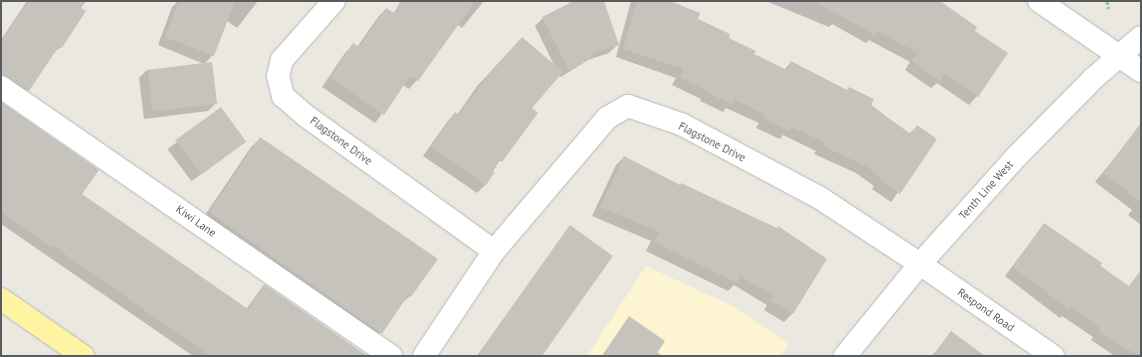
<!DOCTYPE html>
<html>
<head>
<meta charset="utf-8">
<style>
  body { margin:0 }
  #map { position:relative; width:1142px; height:357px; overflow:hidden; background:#ebe9df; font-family:"PT Sans",sans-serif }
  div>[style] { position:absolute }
  .commercial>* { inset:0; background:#fdf5d2 }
  .shadow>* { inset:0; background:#0003; transform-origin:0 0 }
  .building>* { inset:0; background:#c6c3bc; transform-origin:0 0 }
  .path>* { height:2.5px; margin-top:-1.25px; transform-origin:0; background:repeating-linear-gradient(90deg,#94c4a4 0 4px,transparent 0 6px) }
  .roads { filter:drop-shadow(0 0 1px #b5b7bc) drop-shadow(0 0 1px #b5b7bc) }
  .minor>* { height:22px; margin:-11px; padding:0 11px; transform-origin:11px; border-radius:11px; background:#fff }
  .major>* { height:22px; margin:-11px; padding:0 11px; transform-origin:11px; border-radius:11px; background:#fef4a1 }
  span { translate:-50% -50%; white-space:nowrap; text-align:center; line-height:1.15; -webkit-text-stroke:3px #fff; paint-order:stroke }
  .street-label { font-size:11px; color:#585b60 }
  .frame { position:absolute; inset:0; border:2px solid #585b60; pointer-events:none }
</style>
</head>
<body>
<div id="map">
  <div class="commercial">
    <i style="clip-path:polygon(646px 266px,732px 306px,789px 344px,780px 356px,587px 356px)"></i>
  </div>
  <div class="shadow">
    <i style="clip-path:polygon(27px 1px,84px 1px,61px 47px,52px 54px,21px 98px,1px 86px,1px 40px)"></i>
    <i style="clip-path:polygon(178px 1px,258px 1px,237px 28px,227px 21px,213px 55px,205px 63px,216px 103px,208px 111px,144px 119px,139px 78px,147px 70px,204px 64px,158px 45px,172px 7px)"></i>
    <i style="clip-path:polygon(401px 1px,484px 1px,462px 28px,458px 25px,417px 80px,409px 89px,403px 85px,375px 123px,322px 87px,345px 53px,353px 45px,357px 47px,378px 17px,386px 9px,393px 14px)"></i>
    <i style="clip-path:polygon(573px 1px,603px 1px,618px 44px,609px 53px,588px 60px,561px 77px,559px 74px,530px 108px,485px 185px,477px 193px,423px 156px,447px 122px,455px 113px,457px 115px,478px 85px,522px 38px,555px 67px,535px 26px,543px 18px)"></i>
    <i style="clip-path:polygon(631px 1px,663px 1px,753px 55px,784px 70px,791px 62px,846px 91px,849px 88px,909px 134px,917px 127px,936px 140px,891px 202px,872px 189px,874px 186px,856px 173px,814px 154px,816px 151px,783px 135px,780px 139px,756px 128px,759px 123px,726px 108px,723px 112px,700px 101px,701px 99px,672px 85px,676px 78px,616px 57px)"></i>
    <i style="clip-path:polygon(766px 1px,938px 1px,974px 31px,977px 96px,969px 105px,937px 83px,931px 88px,905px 70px,910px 62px,869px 40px,866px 43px,832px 24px,829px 27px)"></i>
    <i style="clip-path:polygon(1px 102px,98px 170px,80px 194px,246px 309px,264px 285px,367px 356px,193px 356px,1px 224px)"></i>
    <i style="left:221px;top:109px;width:40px;height:67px;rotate:53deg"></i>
    <i style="clip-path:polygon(1133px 135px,1141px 141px,1141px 225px,1128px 215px,1132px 210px,1095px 182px)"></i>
    <i style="clip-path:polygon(261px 138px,410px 296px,401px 304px,372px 343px,201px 221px,251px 147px)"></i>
    <i style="clip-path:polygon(624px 157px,825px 259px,792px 314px,784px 322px,764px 310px,767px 305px,734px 285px,728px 291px,646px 251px,651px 241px,592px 216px,616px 165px)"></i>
    <i style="clip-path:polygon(1044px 224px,1129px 287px,1141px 292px,1141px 356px,1115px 356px,1091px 340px,1093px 337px,1062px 316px,1060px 318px,1005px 276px)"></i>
    <i style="clip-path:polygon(570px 227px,541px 356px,477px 356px,566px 231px)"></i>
    <i style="clip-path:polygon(629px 317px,657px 352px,662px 356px,602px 356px)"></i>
    <i style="clip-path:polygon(951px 332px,983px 356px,932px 356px)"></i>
  </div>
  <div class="building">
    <i style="clip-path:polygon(28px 1px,86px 1px,81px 8px,86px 11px,62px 48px,59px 46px,29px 91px,1px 75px,1px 42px)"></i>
    <i style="clip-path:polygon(179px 1px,235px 1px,214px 56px,165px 37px)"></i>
    <i style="clip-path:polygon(402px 1px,475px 1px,418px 81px,410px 76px,384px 115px,330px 78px,353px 43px,359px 47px,386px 8px,394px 13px)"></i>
    <i style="clip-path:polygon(574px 1px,604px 1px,619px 45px,590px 55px,592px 58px,569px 70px,542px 17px)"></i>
    <i style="clip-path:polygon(637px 1px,670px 1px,700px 13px,698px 19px,730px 34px,729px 38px,756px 51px,754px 54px,787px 70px,791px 61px,847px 90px,849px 87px,874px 99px,871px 106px,911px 134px,917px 125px,937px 139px,900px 194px,879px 180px,881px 177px,864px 165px,822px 146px,824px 142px,791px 127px,789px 131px,764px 119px,766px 115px,734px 99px,732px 104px,708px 93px,708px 91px,680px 77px,683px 69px,623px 49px)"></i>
    <i style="clip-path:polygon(814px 1px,940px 1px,977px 27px,975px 31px,1008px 53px,978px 97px,945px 74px,940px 81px,912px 61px,918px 53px,877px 31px,875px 35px)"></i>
    <i style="clip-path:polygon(522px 37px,563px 72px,532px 108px,538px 113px,502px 162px,498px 160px,492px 170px,495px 172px,486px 185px,431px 147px,455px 112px,459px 115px,487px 76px)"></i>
    <i style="left:212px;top:62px;width:42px;height:65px;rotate:83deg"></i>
    <i style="clip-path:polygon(1px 102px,99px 170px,82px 194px,248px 309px,264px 284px,367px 356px,210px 356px,52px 245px,50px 247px,1px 212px)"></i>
    <i style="left:221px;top:107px;width:43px;height:56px;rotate:54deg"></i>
    <i style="clip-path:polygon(1141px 123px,1141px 202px,1103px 173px)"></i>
    <i style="clip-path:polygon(260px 137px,438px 259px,411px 297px,408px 295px,382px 334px,209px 212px)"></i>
    <i style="clip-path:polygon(624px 156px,680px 185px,681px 183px,777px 228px,778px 226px,827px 259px,793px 314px,771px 301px,774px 296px,740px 276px,737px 283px,714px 272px,654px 242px,659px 232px,600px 207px)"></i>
    <i style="clip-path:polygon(1044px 223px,1102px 263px,1100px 266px,1129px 286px,1141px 270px,1141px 356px,1122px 347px,1098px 331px,1100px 328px,1071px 308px,1069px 310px,1013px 267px)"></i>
    <i style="clip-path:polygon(570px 225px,613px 256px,542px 356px,477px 356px)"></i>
    <i style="clip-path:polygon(629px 316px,665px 341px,655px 356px,602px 356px)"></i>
    <i style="clip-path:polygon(951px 331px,985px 356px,933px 356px)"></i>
  </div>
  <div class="path">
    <i style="left:1107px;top:1px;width:8px;rotate:76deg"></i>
  </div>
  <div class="roads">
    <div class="minor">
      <i style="left:334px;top:1px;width:79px;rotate:131.4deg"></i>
      <i style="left:282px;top:60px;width:16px;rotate:104deg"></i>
      <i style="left:278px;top:76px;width:21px;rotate:76deg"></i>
      <i style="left:283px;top:96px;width:30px;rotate:41deg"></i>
      <i style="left:306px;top:116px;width:231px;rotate:35.7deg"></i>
      <i style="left:1039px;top:1px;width:124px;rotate:34.5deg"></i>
      <i style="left:1px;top:87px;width:474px;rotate:34.6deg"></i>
      <i style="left:424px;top:356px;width:126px;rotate:-56.3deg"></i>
      <i style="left:494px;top:251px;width:175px;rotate:-49.6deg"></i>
      <i style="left:607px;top:118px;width:24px;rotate:-30deg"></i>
      <i style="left:628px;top:106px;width:56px;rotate:18.8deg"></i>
      <i style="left:681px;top:124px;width:157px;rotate:28deg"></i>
      <i style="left:820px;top:198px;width:120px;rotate:33.4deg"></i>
      <i style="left:920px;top:264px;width:162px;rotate:34.7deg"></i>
      <i style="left:845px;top:356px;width:119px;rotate:-50.8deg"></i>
      <i style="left:920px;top:264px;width:144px;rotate:-48.1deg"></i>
      <i style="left:1016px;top:157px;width:111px;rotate:-45.4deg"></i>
      <i style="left:1094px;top:78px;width:62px;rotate:-41.1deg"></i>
    </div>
    <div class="major">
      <i style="left:1px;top:299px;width:100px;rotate:34.8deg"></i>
    </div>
  </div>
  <div class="street-label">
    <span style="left:341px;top:141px;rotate:36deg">Flagstone Drive</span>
    <span style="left:712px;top:142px;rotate:27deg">Flagstone Drive</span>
    <span style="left:986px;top:190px;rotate:-48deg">Tenth Line West</span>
    <span style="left:196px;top:221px;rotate:35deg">Kiwi Lane</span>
    <span style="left:986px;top:310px;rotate:35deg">Respond Road</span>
  </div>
  <div class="frame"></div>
</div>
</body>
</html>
